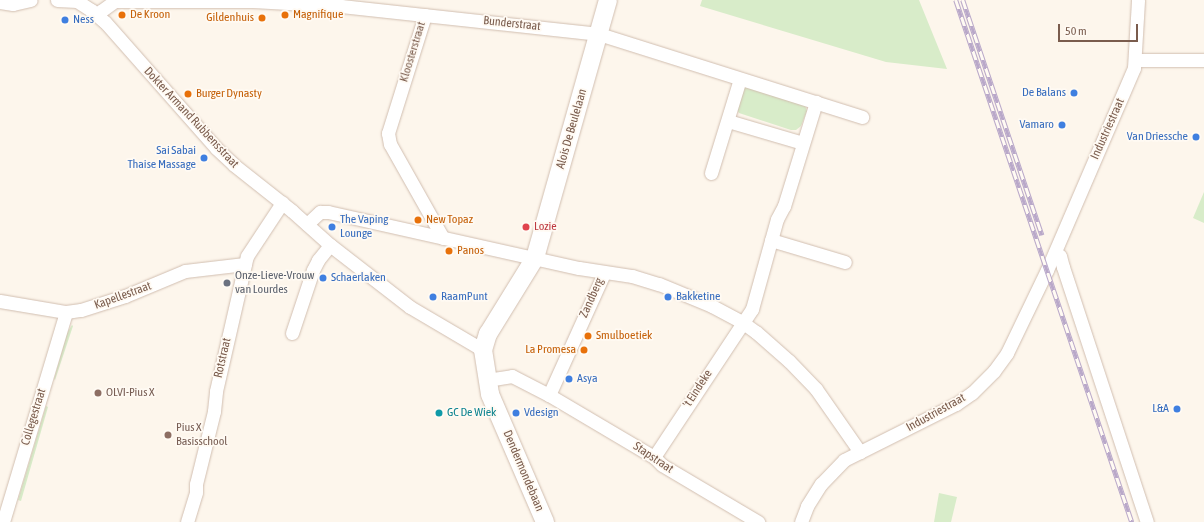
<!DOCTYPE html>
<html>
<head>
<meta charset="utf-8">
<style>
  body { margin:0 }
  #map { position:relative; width:1204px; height:522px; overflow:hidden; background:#fdf6ec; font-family:"Asap Condensed",sans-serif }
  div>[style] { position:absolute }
  .green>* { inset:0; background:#d8ecc9 }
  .roads { filter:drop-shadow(0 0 1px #d1beb0) drop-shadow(0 0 1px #d1beb0) }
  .street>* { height:13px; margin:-6.5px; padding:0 6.5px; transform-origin:6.5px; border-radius:6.5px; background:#fff }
  .secondary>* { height:18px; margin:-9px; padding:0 9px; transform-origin:9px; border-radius:9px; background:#fff }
  .rail>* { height:4.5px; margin-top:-2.25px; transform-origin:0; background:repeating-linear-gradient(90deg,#fffaf3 0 9px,#b9a8c9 0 18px); box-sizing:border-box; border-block:1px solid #b9a8c9 }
  .dots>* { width:11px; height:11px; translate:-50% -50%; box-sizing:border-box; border:2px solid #fffaf3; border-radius:50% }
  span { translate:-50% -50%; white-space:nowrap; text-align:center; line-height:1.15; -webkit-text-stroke:3.5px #fffaf3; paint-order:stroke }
  .food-label { font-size:12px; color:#c56008 }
  .left { translate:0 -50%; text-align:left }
  .right { translate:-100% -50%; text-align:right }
  .shop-label { font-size:12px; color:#366cbe }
  .street-label { font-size:12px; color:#7a5c4d }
  .health-label { font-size:12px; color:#be3a42 }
  .worship-label { font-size:12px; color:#5b616d }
  .education-label { font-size:12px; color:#785e54 }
  .culture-label { font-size:12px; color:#0d838f }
  .scale { position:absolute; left:1058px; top:24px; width:80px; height:18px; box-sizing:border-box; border:2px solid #7a5c4d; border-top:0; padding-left:5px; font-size:12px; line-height:14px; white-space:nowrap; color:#7a5c4d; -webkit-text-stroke:3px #fffaf3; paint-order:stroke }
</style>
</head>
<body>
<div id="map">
  <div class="green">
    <i style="clip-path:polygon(702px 0,919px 0,947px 69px,886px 62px,700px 6px)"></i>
    <i style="clip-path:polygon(745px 87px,751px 87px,805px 105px,807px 111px,801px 126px,796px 130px,791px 130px,739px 113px,737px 110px,741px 92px)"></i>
    <i style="clip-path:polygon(1204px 192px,1204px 223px,1193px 218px)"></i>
    <i style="clip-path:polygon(72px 325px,73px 326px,55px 380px,54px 379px,67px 333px)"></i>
    <i style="clip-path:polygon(46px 406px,48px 407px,21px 501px,18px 500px)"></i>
    <i style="clip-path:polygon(939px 493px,957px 497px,951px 522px,934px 522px)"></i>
  </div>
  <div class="roads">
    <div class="street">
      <i style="left:57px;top:0;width:20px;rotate:3deg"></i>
      <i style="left:77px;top:1px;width:17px;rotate:33deg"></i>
      <i style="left:91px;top:10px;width:18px;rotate:41deg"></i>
      <i style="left:105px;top:22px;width:168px;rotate:48.6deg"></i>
      <i style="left:216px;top:148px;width:25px;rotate:43deg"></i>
      <i style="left:234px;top:165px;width:74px;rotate:38.4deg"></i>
      <i style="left:292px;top:211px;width:51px;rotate:41.8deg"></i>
      <i style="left:330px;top:245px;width:101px;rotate:37.8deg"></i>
      <i style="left:410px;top:307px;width:85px;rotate:30.5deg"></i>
      <i style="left:0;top:2px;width:13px;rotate:9deg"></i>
      <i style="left:13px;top:4px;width:18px;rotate:-13deg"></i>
      <i style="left:98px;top:15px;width:5px;rotate:-53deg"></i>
      <i style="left:101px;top:11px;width:17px;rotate:-36deg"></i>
      <i style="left:115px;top:1px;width:138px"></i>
      <i style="left:253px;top:1px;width:88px;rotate:3.3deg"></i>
      <i style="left:341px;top:6px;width:260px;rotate:6.2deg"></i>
      <i style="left:599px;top:34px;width:276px;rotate:17.5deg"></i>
      <i style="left:425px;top:15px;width:124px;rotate:107.4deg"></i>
      <i style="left:388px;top:133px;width:11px;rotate:80deg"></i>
      <i style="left:390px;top:144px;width:108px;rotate:60.6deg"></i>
      <i style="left:1135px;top:60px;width:69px"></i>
      <i style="left:728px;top:121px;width:78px;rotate:16.3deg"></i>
      <i style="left:711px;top:173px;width:98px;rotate:-72.9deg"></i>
      <i style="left:307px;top:224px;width:18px;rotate:-43deg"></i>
      <i style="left:320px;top:212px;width:8px"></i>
      <i style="left:328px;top:212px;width:257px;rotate:12.6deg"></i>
      <i style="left:579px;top:268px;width:54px;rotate:8.6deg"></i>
      <i style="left:632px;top:276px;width:28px;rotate:17deg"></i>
      <i style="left:659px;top:284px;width:57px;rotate:22.5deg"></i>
      <i style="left:712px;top:306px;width:34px;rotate:28deg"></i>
      <i style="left:742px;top:322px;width:17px;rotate:36deg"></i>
      <i style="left:756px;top:332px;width:44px;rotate:41.3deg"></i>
      <i style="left:789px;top:361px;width:39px;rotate:46deg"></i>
      <i style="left:816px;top:389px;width:77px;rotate:55.1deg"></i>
      <i style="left:771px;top:240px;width:77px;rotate:16.6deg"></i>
      <i style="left:1055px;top:252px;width:6px;rotate:39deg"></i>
      <i style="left:1060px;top:256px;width:11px;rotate:75deg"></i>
      <i style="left:1063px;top:267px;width:268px;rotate:71.8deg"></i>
      <i style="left:0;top:301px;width:67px;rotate:9.5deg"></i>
      <i style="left:66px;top:312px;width:15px;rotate:-8deg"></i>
      <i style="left:81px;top:310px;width:46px;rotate:-17.7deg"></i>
      <i style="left:125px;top:296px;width:65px;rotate:-22.6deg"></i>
      <i style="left:185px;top:271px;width:60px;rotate:-6.7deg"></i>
      <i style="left:292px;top:333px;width:66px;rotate:-71.6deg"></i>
      <i style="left:313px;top:270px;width:11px;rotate:-63deg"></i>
      <i style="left:318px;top:260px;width:19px;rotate:-51deg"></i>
      <i style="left:487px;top:380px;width:25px;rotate:-9deg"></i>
      <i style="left:512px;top:376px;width:42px;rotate:27.2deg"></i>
      <i style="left:549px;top:395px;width:122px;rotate:30.6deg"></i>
      <i style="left:654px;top:457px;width:11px;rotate:45deg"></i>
      <i style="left:662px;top:465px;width:112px;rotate:30.7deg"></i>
      <i style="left:549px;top:395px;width:134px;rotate:-65.7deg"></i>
      <i style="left:654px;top:457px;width:178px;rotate:-56.5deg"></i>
      <i style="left:752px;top:309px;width:93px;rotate:-74.5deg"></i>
      <i style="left:777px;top:219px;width:15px;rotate:-62deg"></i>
      <i style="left:784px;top:206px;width:109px;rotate:-72.9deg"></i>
      <i style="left:3px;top:522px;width:219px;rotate:-73.3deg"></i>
      <i style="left:187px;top:522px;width:31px;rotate:-73deg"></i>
      <i style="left:196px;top:492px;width:8px;rotate:-90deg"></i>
      <i style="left:196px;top:484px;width:75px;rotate:-76.1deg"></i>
      <i style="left:214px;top:411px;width:20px;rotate:-84deg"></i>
      <i style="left:216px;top:391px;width:130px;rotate:-77.1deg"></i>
      <i style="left:245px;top:264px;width:8px;rotate:-76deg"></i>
      <i style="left:247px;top:256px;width:64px;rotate:-56.6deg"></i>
      <i style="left:801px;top:522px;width:17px;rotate:-69deg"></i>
      <i style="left:807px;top:506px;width:26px;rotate:-58deg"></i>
      <i style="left:821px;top:484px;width:33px;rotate:-46deg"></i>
      <i style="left:844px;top:460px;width:125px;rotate:-26.6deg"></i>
      <i style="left:956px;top:404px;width:19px;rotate:-35deg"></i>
      <i style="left:972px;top:393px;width:31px;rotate:-45deg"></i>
      <i style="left:994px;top:371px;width:22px;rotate:-54deg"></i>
      <i style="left:1007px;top:353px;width:92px;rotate:-64.3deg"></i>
      <i style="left:1047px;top:270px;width:220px;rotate:-66.7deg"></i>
      <i style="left:1134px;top:68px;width:68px;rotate:-86.6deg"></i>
    </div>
    <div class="secondary">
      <i style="left:545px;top:522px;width:139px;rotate:-113.3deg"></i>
      <i style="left:490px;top:394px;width:45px;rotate:-99deg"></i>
      <i style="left:483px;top:350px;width:17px;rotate:-73deg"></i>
      <i style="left:488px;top:334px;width:89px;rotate:-58.3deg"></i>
      <i style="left:535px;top:258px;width:268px;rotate:-74.2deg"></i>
    </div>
  </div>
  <div class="rail">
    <i style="left:956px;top:0;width:551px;rotate:71.37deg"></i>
    <i style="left:963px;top:0;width:248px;rotate:71.4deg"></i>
  </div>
  <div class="dots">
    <i style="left:122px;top:15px;background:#e8710a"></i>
    <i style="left:285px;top:15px;background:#e8710a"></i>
    <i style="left:262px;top:18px;background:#e8710a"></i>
    <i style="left:65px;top:20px;background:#3f7fe0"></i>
    <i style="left:1074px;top:93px;background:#3f7fe0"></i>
    <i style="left:188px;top:94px;background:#e8710a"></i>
    <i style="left:1062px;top:125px;background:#3f7fe0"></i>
    <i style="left:1196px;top:137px;background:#3f7fe0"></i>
    <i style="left:204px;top:158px;background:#3f7fe0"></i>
    <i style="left:418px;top:220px;background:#e8710a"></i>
    <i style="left:332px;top:227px;background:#3f7fe0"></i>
    <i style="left:526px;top:227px;background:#e0444e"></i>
    <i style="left:449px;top:251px;background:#e8710a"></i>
    <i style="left:323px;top:278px;background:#3f7fe0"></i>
    <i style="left:227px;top:283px;background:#6b7280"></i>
    <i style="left:433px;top:297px;background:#3f7fe0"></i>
    <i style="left:668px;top:297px;background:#3f7fe0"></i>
    <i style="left:588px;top:336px;background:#e8710a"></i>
    <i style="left:584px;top:350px;background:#e8710a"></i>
    <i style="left:569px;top:379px;background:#3f7fe0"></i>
    <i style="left:98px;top:393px;background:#8d6e63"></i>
    <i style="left:1177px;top:409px;background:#3f7fe0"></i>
    <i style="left:439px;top:413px;background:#0f9aa8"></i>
    <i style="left:516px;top:413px;background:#3f7fe0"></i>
    <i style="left:168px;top:435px;background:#8d6e63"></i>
  </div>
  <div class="food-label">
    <span class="left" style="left:130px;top:15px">De Kroon</span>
    <span class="left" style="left:293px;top:15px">Magnifique</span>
    <span class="right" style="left:254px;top:18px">Gildenhuis</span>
    <span class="left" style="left:196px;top:94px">Burger Dynasty</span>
    <span class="left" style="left:426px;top:220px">New Topaz</span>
    <span class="left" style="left:457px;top:251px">Panos</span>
    <span class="left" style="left:596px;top:336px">Smulboetiek</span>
    <span class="right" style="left:576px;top:350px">La Promesa</span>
  </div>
  <div class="shop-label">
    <span class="left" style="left:73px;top:20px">Ness</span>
    <span class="right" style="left:1066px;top:93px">De Balans</span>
    <span class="right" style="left:1054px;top:125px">Vamaro</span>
    <span class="right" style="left:1188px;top:137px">Van Driessche</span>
    <span class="right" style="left:196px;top:158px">Sai Sabai<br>Thaise Massage</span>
    <span class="left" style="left:340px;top:227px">The Vaping<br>Lounge</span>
    <span class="left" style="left:331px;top:278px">Schaerlaken</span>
    <span class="left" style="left:441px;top:297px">RaamPunt</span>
    <span class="left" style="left:676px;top:297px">Bakketine</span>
    <span class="left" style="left:577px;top:379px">Asya</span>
    <span class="right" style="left:1169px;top:409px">L&amp;A</span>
    <span class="left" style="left:524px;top:413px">Vdesign</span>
  </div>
  <div class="street-label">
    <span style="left:512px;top:24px;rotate:6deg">Bunderstraat</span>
    <span style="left:413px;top:52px;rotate:-73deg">Kloosterstraat</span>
    <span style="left:191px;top:118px;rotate:47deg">Dokter Armand Rubbensstraat</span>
    <span style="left:572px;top:129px;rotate:-74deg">Alois De Beulelaan</span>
    <span style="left:1108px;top:129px;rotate:-66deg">Industriestraat</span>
    <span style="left:123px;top:296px;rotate:-20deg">Kapellestraat</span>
    <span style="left:592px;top:298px;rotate:-66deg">Zandberg</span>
    <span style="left:223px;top:358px;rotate:-77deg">Rotstraat</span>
    <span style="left:698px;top:389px;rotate:-57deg">'t Eindeke</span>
    <span style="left:936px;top:413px;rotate:-29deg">Industriestraat</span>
    <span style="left:34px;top:417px;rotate:-73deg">Collegestraat</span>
    <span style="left:653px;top:458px;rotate:34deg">Stapstraat</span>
    <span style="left:523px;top:471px;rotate:67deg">Dendermondebaan</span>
  </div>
  <div class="health-label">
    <span class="left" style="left:534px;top:227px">Lozie</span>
  </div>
  <div class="worship-label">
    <span class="left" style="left:235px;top:283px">Onze-Lieve-Vrouw<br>van Lourdes</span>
  </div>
  <div class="education-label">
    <span class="left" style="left:106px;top:393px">OLVI-Pius X</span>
    <span class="left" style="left:176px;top:435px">Pius X<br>Basisschool</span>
  </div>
  <div class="culture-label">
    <span class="left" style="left:447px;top:413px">GC De Wiek</span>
  </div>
  <div class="scale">50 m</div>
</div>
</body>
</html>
